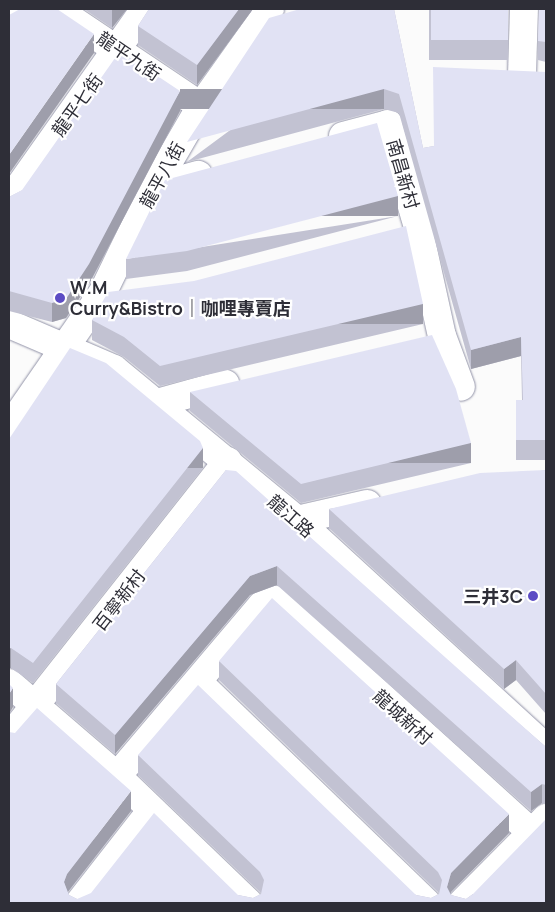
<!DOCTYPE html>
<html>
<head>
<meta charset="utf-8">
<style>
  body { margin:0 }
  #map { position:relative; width:555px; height:912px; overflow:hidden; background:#fbfbfb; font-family:Manrope,"Noto Sans TC",sans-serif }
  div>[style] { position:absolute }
  .roads { filter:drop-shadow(0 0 1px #9192a7) drop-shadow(0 0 1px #9192a7) }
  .minor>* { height:28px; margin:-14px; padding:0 14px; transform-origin:14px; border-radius:14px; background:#fff }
  .wall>* { inset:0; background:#c2c2d2; transform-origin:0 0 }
  .shaded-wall>* { inset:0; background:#9e9eab; transform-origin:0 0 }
  .building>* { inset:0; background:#e1e2f4; transform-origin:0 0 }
  .dots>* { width:14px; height:14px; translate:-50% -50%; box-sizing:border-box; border:2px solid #fff; border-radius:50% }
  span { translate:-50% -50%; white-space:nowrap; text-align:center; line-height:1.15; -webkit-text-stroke:4.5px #fff; paint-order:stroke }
  .street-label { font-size:18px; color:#2e2e37 }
  .poi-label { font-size:18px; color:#2e2e37; font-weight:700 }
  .left { translate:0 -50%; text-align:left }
  .right { translate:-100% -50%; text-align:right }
  .frame { position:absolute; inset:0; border:10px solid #2e2e37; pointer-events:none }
</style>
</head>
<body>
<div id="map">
  <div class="roads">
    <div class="minor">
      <i style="left:56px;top:9px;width:174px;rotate:33.8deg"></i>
      <i style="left:9px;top:19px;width:12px;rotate:-59deg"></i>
      <i style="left:522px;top:75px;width:66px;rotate:-88.3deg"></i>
      <i style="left:343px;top:136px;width:47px;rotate:-14.9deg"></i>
      <i style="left:388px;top:124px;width:107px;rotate:73.8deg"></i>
      <i style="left:418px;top:227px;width:112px;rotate:77.6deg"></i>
      <i style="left:442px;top:336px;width:54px;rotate:69.6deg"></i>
      <i style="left:154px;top:187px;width:46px;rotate:-15.3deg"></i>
      <i style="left:9px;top:201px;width:235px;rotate:-54.7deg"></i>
      <i style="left:9px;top:324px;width:114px;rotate:23.2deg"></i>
      <i style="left:114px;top:369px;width:237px;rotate:39.5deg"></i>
      <i style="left:297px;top:520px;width:338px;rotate:42.5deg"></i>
      <i style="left:157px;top:403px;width:71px;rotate:-15.6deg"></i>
      <i style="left:9px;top:428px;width:165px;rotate:-55.3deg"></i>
      <i style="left:103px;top:292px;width:117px;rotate:-64.1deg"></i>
      <i style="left:154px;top:187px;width:94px;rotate:-59.9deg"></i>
      <i style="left:201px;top:106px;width:119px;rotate:-54.6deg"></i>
      <i style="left:297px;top:520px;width:72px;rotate:-12.9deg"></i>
      <i style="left:198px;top:682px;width:318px;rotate:44deg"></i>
      <i style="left:9px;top:683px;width:143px;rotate:40.7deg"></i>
      <i style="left:117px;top:776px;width:183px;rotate:43.9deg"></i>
      <i style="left:9px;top:738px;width:353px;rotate:-51.7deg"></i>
      <i style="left:117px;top:776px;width:224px;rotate:-49.7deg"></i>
      <i style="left:262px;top:605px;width:14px;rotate:-21deg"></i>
      <i style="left:275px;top:600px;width:347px;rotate:42.2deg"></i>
      <i style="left:79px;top:903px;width:115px;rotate:-52deg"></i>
      <i style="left:462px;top:903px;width:120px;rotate:-45.3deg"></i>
    </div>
  </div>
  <div class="wall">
    <i style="clip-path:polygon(84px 9px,127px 9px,112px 28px)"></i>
    <i style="clip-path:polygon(149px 9px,253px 9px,197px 85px,138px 45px,138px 26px)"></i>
    <i style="clip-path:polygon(394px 9px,423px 148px,434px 146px,546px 72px,546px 460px,516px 460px,516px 400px,522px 400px,521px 356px,471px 369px,399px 113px,384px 109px,187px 162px)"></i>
    <i style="left:429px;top:9px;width:79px;height:51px"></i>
    <i style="clip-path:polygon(546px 9px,546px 62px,538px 60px,538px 41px)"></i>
    <i style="clip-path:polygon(180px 111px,89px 284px,66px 318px,52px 322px,9px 311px,9px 197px)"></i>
    <i style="clip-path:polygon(398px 216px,187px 271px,126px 279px,126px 259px)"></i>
    <i style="clip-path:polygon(92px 320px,423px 324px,160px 386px,124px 357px,92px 340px)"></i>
    <i style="clip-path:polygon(190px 392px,471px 463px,301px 503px,190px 411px)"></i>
    <i style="clip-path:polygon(9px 439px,203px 468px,33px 683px,11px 668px,9px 669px)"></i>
    <i style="clip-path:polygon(226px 470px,546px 747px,546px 804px,542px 803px,531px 811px,277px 585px,250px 595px,115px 754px,56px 703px,56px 684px)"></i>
    <i style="clip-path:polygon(546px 470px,546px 714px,516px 680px,504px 689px,329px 528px,329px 509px)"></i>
    <i style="clip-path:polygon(219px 661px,509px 833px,451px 892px,451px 895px,466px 899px,473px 894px,546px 903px,9px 903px,131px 811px,68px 892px,69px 895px,77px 899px,238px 895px,253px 898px,261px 894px,260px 892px,138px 775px,138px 755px,416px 895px,431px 898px,439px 894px,438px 892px,219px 680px)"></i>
  </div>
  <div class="shaded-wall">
    <i style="clip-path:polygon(112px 9px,127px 9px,112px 28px)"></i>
    <i style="clip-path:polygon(239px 9px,253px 9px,197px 85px,197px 65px)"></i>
    <i style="clip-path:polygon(94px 34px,94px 53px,9px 174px,9px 155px)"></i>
    <i style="left:384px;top:89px;width:20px;height:204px;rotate:90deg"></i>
    <i style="clip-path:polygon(180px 91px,180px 111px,89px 284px,66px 318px,52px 322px,52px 303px)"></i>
    <i style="left:398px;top:196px;width:20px;height:218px;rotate:90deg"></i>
    <i style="left:423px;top:304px;width:20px;height:270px;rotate:90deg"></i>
    <i style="clip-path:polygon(521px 337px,521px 356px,471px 369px,471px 350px)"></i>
    <i style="left:471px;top:443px;width:20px;height:175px;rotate:90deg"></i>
    <i style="left:203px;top:448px;width:20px;height:274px;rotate:90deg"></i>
    <i style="clip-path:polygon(277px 566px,277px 585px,250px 595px,115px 754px,115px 735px,250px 576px)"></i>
    <i style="left:11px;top:648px;width:20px;height:2px;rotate:90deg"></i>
    <i style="clip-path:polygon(516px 660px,516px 680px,504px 689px,504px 669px)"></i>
    <i style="clip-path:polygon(13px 688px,13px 707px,9px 714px,9px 694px)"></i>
    <i style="clip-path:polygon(542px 784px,542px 803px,531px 811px,531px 792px)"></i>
    <i style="clip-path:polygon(131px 791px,131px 811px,67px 893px,64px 882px,67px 874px)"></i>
    <i style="clip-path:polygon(509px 814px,509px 833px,451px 892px,448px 903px,447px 887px,451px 873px)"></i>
  </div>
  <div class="building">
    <i style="clip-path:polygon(20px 9px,57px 9px,94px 34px,9px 155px,9px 15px)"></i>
    <i style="clip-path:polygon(149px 9px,239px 9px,197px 65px,138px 26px)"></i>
    <i style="clip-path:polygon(300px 9px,394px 9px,423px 148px,434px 146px,433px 67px,546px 72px,546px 440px,516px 440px,516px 400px,523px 400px,521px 337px,471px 350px,399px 94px,384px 89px,187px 142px,269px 18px)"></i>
    <i style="left:431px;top:9px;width:77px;height:31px"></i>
    <i style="clip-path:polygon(539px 9px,546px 9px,546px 42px,538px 41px)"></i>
    <i style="clip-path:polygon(120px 51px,180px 91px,89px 264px,66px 299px,52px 303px,9px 291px,9px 197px,22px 190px)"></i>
    <i style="clip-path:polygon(377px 123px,398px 196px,187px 251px,126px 259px,165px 180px)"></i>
    <i style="clip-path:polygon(406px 226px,423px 304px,160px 366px,124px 337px,92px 320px,108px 292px,194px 281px)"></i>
    <i style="clip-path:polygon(432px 335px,456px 389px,471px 443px,301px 484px,190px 392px)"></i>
    <i style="clip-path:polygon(70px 348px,106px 363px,200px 441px,203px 448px,33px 663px,11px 648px,9px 649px,9px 439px)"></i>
    <i style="clip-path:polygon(226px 470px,236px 471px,546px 747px,546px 785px,542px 784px,531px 792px,277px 566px,250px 576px,115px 735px,56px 684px)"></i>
    <i style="clip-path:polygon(546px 470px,546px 694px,516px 660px,504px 669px,329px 509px,480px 473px)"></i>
    <i style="clip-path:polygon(272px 598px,509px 814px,451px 873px,447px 887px,451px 895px,466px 899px,473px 894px,546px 819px,546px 903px,9px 903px,9px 732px,15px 733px,37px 708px,131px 791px,67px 874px,64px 882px,69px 895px,77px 899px,91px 893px,154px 813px,238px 895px,253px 898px,261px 894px,264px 880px,260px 872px,138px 755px,198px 685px,416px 895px,431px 898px,439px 894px,442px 880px,438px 872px,219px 661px)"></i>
    <i style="clip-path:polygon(9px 684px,13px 688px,9px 694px)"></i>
  </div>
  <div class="dots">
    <i style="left:60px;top:298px;background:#5c4cc4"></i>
    <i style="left:533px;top:596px;background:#5c4cc4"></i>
  </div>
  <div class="street-label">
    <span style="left:129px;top:56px;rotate:34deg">龍平九街</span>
    <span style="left:77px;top:105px;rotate:-54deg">龍平七街</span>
    <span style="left:403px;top:174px;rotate:74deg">南昌新村</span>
    <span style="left:162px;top:175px;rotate:-61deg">龍平八街</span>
    <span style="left:291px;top:516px;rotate:41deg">龍江路</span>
    <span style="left:119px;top:600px;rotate:-52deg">百寧新村</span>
    <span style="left:403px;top:717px;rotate:42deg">龍城新村</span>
  </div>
  <div class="poi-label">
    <span class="left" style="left:70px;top:298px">W.M<br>Curry&amp;Bistro｜咖哩專賣店</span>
    <span class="right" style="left:523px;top:596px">三井3C</span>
  </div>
  <div class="frame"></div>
</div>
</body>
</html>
